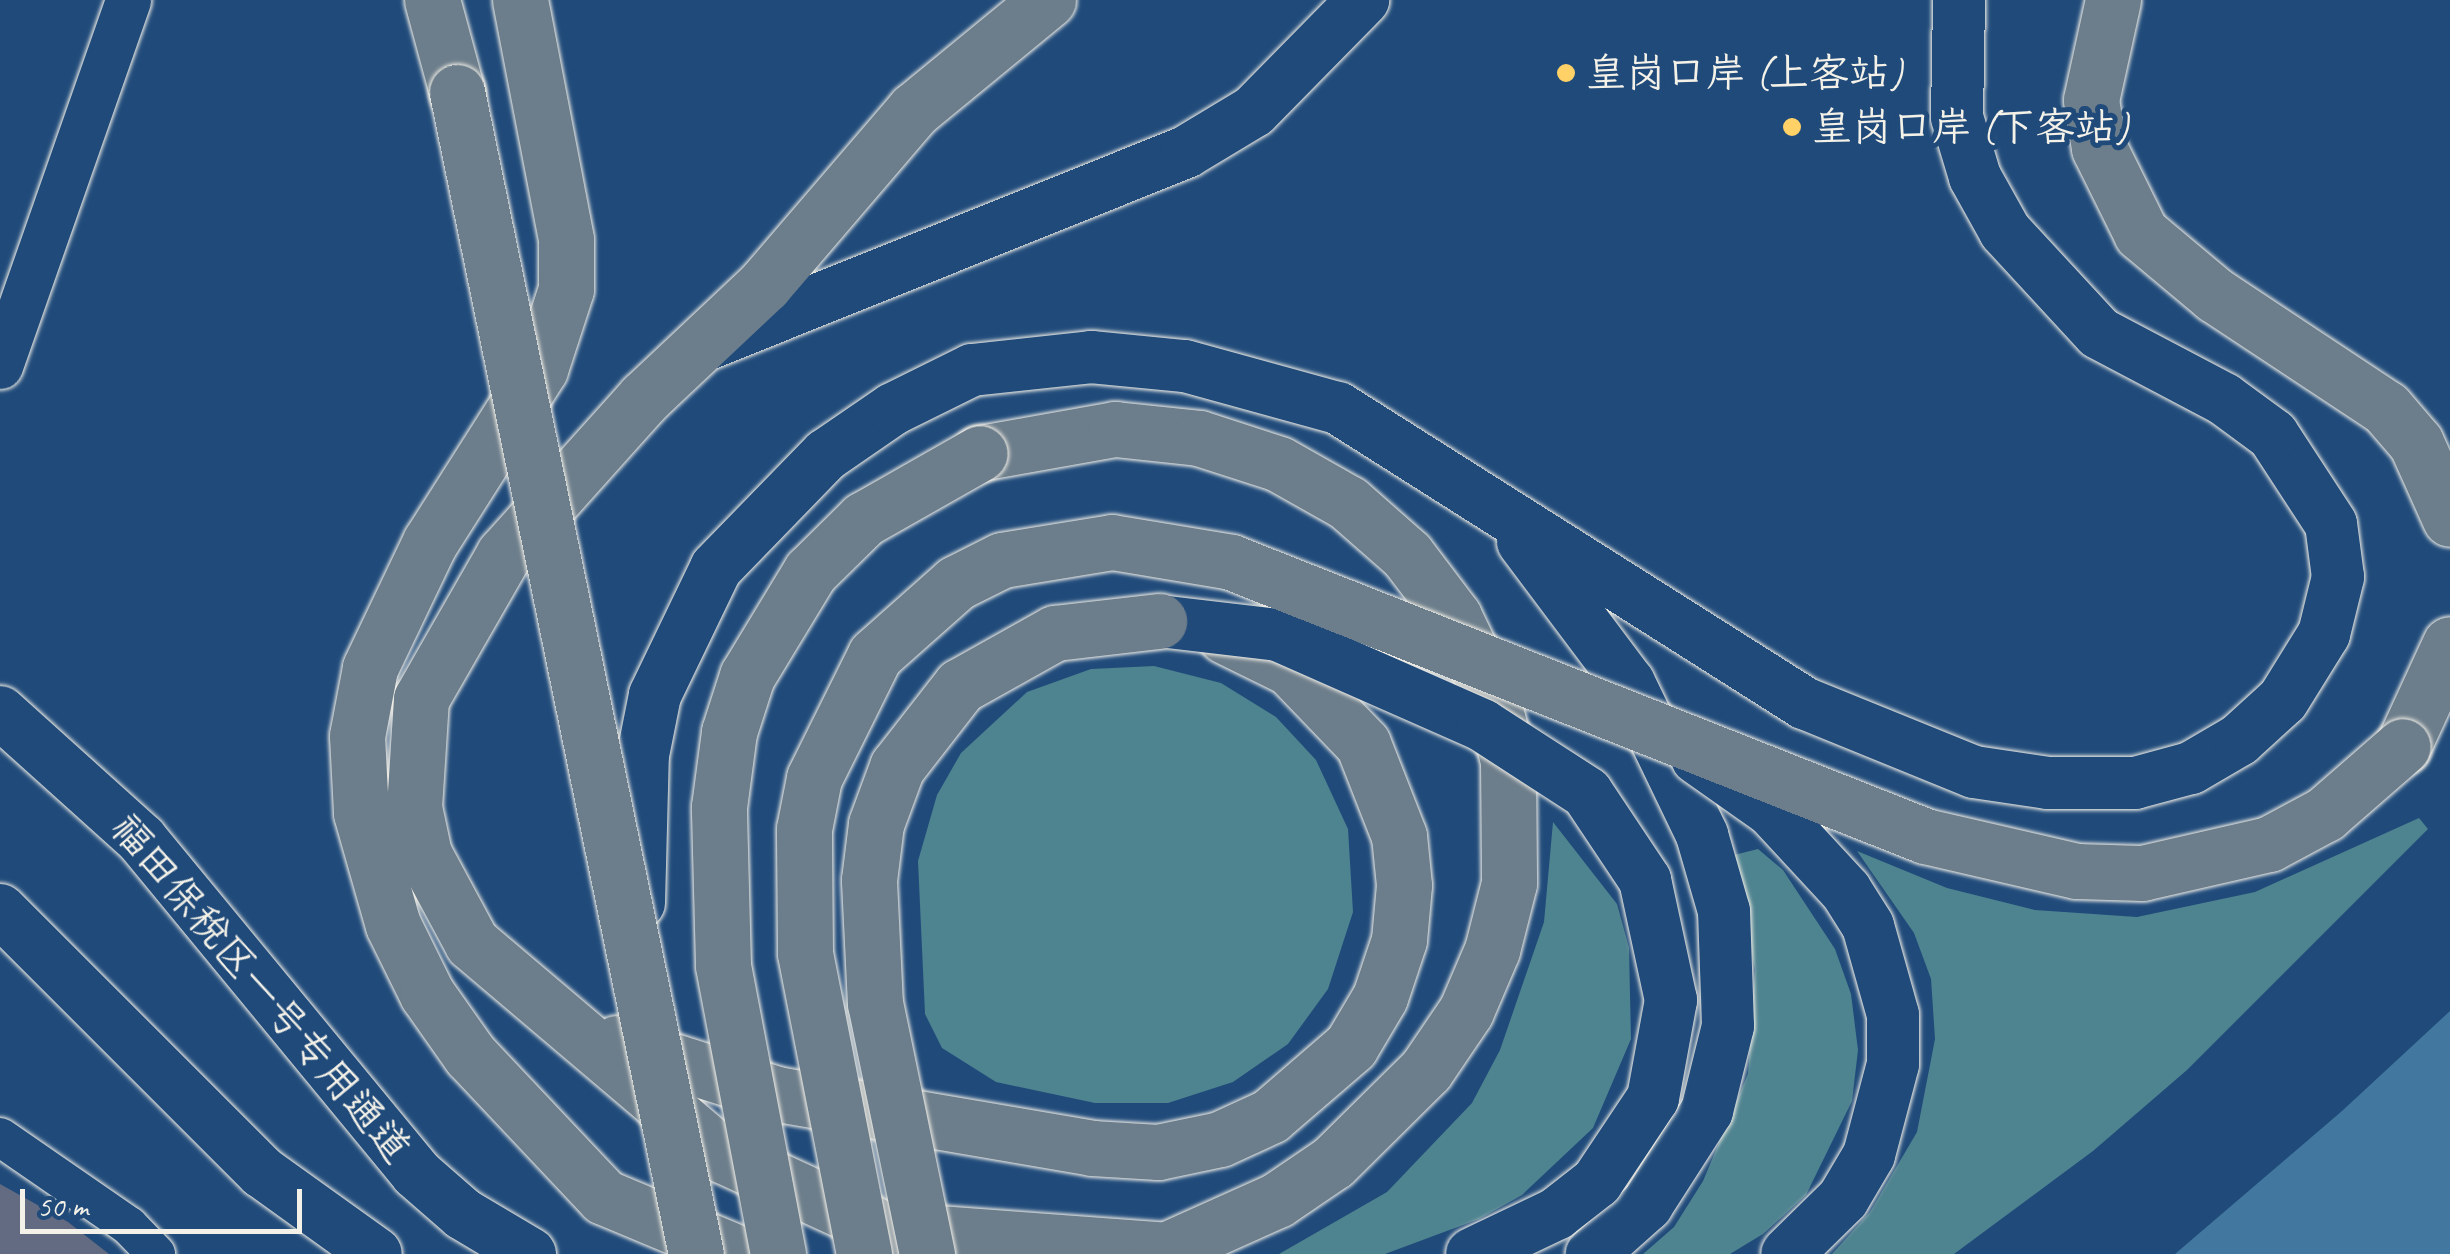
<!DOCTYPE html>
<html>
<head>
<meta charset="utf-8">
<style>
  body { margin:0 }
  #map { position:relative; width:2450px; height:1254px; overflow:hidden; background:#1f4a7a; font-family:Caveat,"LXGW WenKai TC",sans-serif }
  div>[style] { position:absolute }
  .green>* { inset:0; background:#4e8390 }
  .water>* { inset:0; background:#42789f }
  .building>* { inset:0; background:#626b82 }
  .roads { filter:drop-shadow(0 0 2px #f4f1e8) drop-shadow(0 0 2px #f4f1e8) }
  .minor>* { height:38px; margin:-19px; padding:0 19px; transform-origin:19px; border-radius:19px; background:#1f4a7a }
  .tertiary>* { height:45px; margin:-22.5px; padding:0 22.5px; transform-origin:22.5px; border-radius:22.5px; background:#1f4a7a }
  .secondary>* { height:52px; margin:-26px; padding:0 26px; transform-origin:26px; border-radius:26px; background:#1f4a7a }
  .primary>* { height:55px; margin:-27.5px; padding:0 27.5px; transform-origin:27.5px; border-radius:27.5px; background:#6c7d8b }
  .bridges { filter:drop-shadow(0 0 2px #f4f1e8) drop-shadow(0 0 2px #f4f1e8) }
  .secondary-bridge>* { height:52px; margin:-26px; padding:0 26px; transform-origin:26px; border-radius:26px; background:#1f4a7a }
  .primary-bridge>* { height:55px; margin:-27.5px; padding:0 27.5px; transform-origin:27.5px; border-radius:27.5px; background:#6c7d8b }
  .dots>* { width:28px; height:28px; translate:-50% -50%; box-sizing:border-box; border:5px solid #1f4a7a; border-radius:50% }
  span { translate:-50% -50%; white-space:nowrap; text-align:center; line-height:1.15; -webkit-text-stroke:10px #1f4a7a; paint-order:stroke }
  .poi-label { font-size:40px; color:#f4f1e8 }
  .left { translate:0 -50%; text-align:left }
  .street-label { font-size:40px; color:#f4f1e8 }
  .scale { position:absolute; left:20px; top:1189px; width:282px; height:45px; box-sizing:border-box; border:5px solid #f4f1e8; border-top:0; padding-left:12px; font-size:30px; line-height:35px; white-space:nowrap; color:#f4f1e8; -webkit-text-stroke:8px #1f4a7a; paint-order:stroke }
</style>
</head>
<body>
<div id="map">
  <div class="green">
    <i style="clip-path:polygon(1154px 666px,1221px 683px,1276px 717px,1316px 760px,1348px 829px,1353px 912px,1328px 989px,1288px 1044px,1233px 1082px,1168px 1103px,1095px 1103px,996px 1082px,942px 1048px,925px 1014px,918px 861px,937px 795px,961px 753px,1027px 692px,1091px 669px)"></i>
    <i style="clip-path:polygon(2419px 818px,2428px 829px,2187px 1070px,2093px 1151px,1954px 1254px,1832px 1254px,1870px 1212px,1917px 1132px,1935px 1039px,1931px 979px,1914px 933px,1857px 851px,1947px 888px,2035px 910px,2137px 917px,2255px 892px)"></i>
    <i style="clip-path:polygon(1553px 822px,1617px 904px,1629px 948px,1631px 1039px,1593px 1128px,1522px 1195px,1479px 1219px,1385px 1254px,1279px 1254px,1387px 1192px,1472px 1103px,1500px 1050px,1544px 922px)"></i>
    <i style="clip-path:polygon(1758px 849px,1783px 870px,1835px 949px,1851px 994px,1858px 1050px,1852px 1101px,1806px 1195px,1763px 1234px,1730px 1254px,1643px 1254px,1674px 1227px,1703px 1181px,1748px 1074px,1755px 970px,1734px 855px)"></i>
  </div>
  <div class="water">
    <i style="clip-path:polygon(2450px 1011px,2450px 1254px,2175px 1254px,2342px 1111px)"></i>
  </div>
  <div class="building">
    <i style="clip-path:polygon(0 1184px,68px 1222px,109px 1254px,0 1254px)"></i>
  </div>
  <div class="roads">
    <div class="minor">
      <i style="left:0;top:1137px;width:157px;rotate:34.6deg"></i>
      <i style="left:129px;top:1226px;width:39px;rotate:46deg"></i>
    </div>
    <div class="tertiary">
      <i style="left:0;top:366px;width:388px;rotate:-70.7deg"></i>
    </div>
    <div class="secondary">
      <i style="left:710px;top:343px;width:513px;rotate:-21.86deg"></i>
      <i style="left:1186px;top:152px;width:79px;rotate:-31.1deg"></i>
      <i style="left:1254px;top:111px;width:156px;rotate:-45.5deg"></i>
      <i style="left:1523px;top:542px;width:176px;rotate:53.1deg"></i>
      <i style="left:1629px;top:683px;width:169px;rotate:64.3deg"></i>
      <i style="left:1702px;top:835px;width:79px;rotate:73.9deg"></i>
      <i style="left:1724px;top:911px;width:115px;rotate:88deg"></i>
      <i style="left:1728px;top:1026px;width:88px;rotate:103.9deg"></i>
      <i style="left:1707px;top:1111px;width:112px;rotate:122.6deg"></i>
      <i style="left:1647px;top:1205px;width:74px;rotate:138.3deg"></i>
      <i style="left:0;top:712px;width:190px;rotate:42deg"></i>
      <i style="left:141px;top:839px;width:433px;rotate:50.5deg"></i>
      <i style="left:416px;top:1173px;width:62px;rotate:41.1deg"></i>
      <i style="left:463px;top:1214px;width:78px;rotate:30.8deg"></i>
      <i style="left:639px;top:903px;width:148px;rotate:-88.5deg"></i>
      <i style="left:643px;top:755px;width:61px;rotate:-78.7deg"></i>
      <i style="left:655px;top:695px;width:141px;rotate:-64.3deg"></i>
      <i style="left:716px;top:568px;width:158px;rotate:-45.8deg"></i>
      <i style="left:826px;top:455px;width:81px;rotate:-34.5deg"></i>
      <i style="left:893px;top:409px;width:88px;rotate:-26.3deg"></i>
      <i style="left:972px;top:370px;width:120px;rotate:-6.2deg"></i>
      <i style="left:1091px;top:357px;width:94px;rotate:5.5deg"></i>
      <i style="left:1185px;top:366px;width:159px;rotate:15.4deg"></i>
      <i style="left:1338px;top:408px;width:552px;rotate:32.34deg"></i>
      <i style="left:1804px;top:703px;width:183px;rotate:22.1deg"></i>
      <i style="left:1974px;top:772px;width:75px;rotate:8.5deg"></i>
      <i style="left:2048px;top:783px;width:87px"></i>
      <i style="left:2135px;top:783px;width:58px;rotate:-15deg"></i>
      <i style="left:2191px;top:768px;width:56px;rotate:-30.3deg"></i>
      <i style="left:2239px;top:740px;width:59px;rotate:-42.3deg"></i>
      <i style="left:2283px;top:700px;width:78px;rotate:-58.2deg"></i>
      <i style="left:2324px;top:634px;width:59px;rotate:-76.2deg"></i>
      <i style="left:2338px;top:577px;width:53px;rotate:-97.5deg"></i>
      <i style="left:2331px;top:524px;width:106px;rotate:-123.1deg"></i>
      <i style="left:2273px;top:435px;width:61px;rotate:-143.7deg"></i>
      <i style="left:2224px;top:399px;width:141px;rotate:-152.2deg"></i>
      <i style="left:2099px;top:333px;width:139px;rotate:-132.7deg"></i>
      <i style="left:2005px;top:231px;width:62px;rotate:-119.1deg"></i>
      <i style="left:1975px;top:177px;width:63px;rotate:-106.7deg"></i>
      <i style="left:1957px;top:117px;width:117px;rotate:-89deg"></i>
      <i style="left:0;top:910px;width:371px;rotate:45deg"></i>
      <i style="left:262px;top:1172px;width:140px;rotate:35.7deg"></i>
    </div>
    <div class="primary">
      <i style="left:432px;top:0;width:95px;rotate:74.8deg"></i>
      <i style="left:520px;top:0;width:244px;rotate:79.1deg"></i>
      <i style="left:566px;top:240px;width:49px;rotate:90deg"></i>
      <i style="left:566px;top:289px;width:84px;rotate:108deg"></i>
      <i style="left:540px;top:369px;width:205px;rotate:122.4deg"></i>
      <i style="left:430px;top:542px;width:140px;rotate:115.5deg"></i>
      <i style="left:370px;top:668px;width:69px;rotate:100.8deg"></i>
      <i style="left:357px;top:736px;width:77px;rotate:87deg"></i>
      <i style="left:361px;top:813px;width:116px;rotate:74.1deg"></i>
      <i style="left:393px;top:925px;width:77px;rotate:63.8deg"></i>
      <i style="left:427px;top:994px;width:75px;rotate:54.8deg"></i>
      <i style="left:470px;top:1055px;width:195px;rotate:46.7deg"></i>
      <i style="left:604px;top:1197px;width:147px;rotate:22.7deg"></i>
      <i style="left:1048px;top:0;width:173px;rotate:140.6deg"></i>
      <i style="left:914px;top:110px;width:230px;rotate:130.6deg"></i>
      <i style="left:764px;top:285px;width:165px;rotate:136.7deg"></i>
      <i style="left:644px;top:398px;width:210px;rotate:131.9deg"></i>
      <i style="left:504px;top:554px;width:167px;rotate:119.8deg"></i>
      <i style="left:421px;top:699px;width:108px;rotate:93.7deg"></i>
      <i style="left:414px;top:807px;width:48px;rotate:78deg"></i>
      <i style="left:424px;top:854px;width:101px;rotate:61.7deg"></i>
      <i style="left:472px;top:943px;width:328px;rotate:40.3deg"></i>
      <i style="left:722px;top:1155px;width:178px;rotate:24.6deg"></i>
      <i style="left:884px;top:1229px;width:285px;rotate:4.2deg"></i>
      <i style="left:2113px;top:0;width:102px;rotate:102.4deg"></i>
      <i style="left:2091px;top:100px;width:49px;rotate:80.5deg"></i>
      <i style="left:2099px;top:148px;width:95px;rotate:63.7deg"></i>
      <i style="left:2141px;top:233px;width:97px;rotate:40deg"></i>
      <i style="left:2215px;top:295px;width:205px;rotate:33.5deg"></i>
      <i style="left:2386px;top:408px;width:46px;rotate:49.4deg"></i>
      <i style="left:2416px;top:443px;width:83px;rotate:65.9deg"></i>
      <i style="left:980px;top:453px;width:137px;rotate:-10.1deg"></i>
      <i style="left:1115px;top:429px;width:84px;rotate:6.1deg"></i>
      <i style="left:1199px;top:438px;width:84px;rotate:18deg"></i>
      <i style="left:1279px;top:464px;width:79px;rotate:29.5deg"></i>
      <i style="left:1348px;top:503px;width:79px;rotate:41.4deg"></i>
      <i style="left:1407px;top:555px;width:78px;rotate:52.8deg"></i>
      <i style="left:1454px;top:617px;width:89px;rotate:64.6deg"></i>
      <i style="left:1492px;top:697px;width:66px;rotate:76deg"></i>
      <i style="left:1508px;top:761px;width:122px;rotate:89.5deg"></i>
      <i style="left:1509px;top:883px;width:69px;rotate:104.2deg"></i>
      <i style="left:1492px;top:950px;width:66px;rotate:113.1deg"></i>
      <i style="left:1466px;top:1011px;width:71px;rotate:124.1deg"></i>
      <i style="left:1426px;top:1070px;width:131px;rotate:135.3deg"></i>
      <i style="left:1333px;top:1162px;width:68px;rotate:145.8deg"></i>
      <i style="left:1277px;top:1200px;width:132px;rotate:155.8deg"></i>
      <i style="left:2403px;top:746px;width:112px;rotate:-65.3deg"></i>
      <i style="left:617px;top:1043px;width:168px;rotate:17.7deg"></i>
      <i style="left:777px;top:1094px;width:320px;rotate:9.7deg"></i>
      <i style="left:1092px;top:1148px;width:66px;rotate:3.5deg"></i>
      <i style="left:1158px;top:1152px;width:63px;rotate:-11.8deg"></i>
      <i style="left:1220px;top:1139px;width:55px;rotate:-24.7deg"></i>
      <i style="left:1270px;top:1116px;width:107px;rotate:-40.8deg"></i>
      <i style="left:1351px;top:1046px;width:57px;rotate:-59.4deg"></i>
      <i style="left:1380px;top:997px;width:60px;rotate:-71.6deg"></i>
      <i style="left:1399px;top:940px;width:55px;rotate:-84.8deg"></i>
      <i style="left:1404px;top:885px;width:49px;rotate:-95.8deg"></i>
      <i style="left:1399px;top:836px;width:99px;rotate:-111.4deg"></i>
      <i style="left:1363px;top:744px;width:105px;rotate:-133.8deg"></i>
      <i style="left:1290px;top:668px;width:72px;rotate:-153.8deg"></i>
    </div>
  </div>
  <div class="bridges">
    <div class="secondary-bridge">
      <i style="left:1159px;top:621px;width:120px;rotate:6.7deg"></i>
      <i style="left:1278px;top:635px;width:223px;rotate:23.8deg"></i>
      <i style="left:1482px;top:725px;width:125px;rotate:32.9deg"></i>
      <i style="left:1587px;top:793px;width:105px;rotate:56.3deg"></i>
      <i style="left:1645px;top:880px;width:123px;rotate:77.8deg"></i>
      <i style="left:1671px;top:1000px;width:100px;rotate:100.4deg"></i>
      <i style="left:1653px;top:1098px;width:101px;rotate:123.7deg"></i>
      <i style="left:1597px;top:1182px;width:52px;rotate:142deg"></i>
      <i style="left:1556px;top:1214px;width:93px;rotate:154.5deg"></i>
      <i style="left:1697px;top:758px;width:92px;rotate:35.2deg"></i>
      <i style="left:1772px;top:811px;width:109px;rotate:47.2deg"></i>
      <i style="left:1846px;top:891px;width:41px;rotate:57.8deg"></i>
      <i style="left:1868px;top:926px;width:92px;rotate:74.3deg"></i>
      <i style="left:1893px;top:1015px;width:49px;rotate:90deg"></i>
      <i style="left:1893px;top:1064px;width:94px;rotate:104.8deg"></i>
      <i style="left:1869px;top:1155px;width:51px;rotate:120.6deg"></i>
      <i style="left:1843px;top:1199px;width:78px;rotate:135.5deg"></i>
    </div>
    <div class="primary-bridge">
      <i style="left:457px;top:92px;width:1186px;rotate:78.38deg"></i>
      <i style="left:778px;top:1254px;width:294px;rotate:-100.8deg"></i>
      <i style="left:723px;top:965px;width:158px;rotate:-91.5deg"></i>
      <i style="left:719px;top:807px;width:76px;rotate:-82.4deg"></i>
      <i style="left:729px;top:732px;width:59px;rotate:-72.2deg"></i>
      <i style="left:747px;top:676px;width:122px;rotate:-58.8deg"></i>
      <i style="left:810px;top:572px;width:76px;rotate:-44.5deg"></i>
      <i style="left:864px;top:519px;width:133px;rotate:-29.6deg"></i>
      <i style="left:864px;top:1254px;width:307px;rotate:-101.1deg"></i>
      <i style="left:805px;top:953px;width:124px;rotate:-90.5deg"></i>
      <i style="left:804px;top:829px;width:52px;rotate:-78.9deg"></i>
      <i style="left:814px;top:778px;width:137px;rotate:-63.6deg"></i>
      <i style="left:875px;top:655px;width:108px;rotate:-41.6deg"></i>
      <i style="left:956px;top:583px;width:51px;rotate:-26.6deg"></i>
      <i style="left:1002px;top:560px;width:111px;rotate:-9.3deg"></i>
      <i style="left:1112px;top:542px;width:121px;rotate:9.5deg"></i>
      <i style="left:1231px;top:562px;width:746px;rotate:21.54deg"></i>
      <i style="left:1925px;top:836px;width:156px;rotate:13deg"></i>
      <i style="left:2077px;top:871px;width:65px;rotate:1.8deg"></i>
      <i style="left:2142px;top:873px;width:130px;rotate:-12.9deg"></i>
      <i style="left:2269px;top:844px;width:64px;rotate:-28.2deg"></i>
      <i style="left:2325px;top:814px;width:103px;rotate:-41.1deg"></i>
      <i style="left:927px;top:1254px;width:255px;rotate:-101.7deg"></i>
      <i style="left:875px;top:1004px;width:124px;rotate:-92.8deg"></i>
      <i style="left:869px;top:880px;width:56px;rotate:-82.9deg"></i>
      <i style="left:876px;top:824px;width:61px;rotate:-69.8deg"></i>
      <i style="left:897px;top:767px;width:103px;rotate:-52.1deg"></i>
      <i style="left:960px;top:686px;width:109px;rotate:-29.2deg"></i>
      <i style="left:1055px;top:633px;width:105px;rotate:-6.6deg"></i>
    </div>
  </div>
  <div class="dots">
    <i style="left:1566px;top:73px;background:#ffd166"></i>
    <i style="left:1792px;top:127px;background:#ffd166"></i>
  </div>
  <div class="poi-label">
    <span class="left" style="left:1586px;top:73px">皇岗口岸 (上客站)</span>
    <span class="left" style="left:1812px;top:127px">皇岗口岸 (下客站)</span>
  </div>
  <div class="street-label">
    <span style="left:261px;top:988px;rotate:50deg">福田保税区一号专用通道</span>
  </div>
  <div class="scale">50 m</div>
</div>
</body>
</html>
